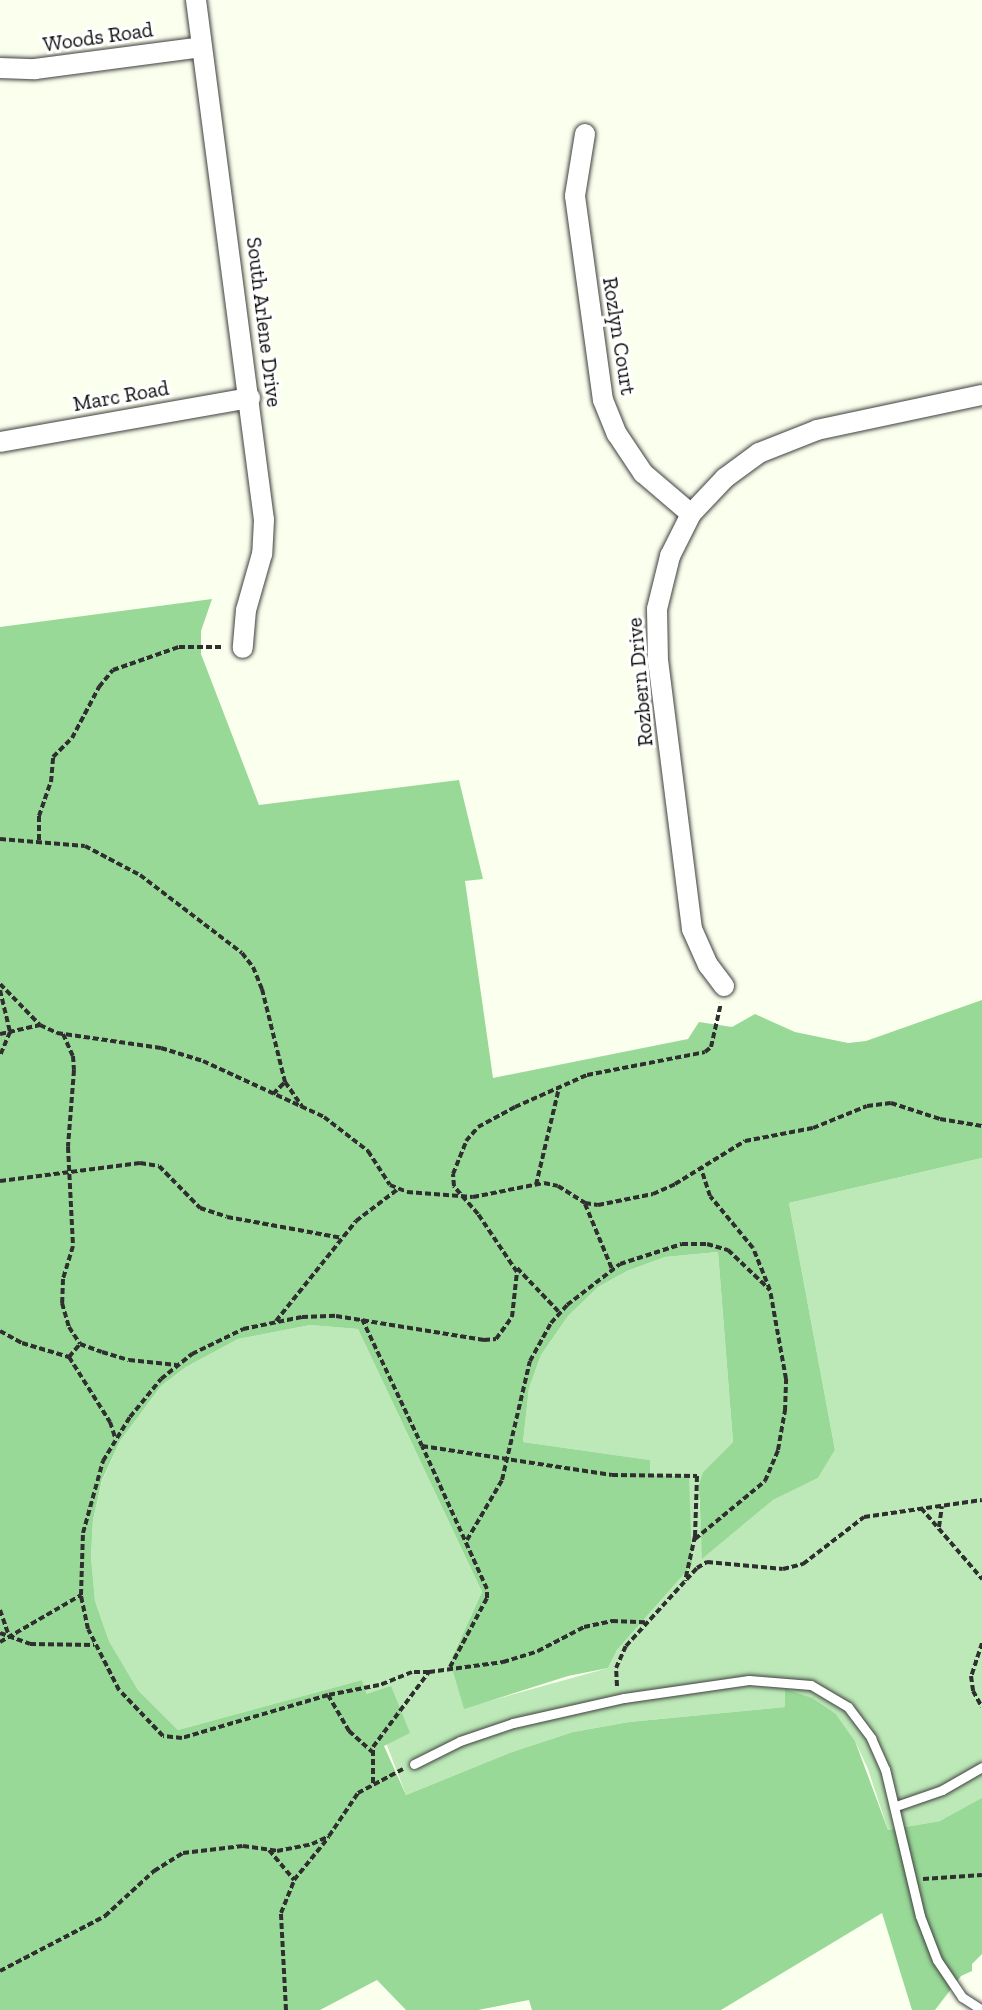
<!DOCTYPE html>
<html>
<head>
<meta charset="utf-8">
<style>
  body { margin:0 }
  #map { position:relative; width:982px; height:2010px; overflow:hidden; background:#fbffed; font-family:"Zilla Slab",serif }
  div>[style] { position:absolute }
  .green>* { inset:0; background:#bce9b7 }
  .forest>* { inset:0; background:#98d997 }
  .path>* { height:4px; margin-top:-2px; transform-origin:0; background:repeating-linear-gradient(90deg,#2f2f2f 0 6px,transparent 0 9px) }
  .roads { filter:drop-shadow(0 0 2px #404040) drop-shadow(0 0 2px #404040) }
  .lane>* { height:9px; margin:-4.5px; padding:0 4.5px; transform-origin:4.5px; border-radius:4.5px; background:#fff }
  .street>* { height:20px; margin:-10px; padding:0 10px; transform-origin:10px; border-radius:10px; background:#fff }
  span { translate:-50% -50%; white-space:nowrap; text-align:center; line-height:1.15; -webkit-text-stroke:6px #fff; paint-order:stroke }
  .street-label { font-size:21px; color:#0d0d0d }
</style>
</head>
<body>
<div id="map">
  <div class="green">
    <i style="clip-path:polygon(982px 1158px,982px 1798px,971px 1807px,940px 1821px,888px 1830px,868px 1769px,855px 1741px,836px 1714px,785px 1689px,786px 1707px,629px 1722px,573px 1732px,512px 1752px,406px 1795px,362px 1680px,178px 1730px,138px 1690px,109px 1641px,95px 1601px,91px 1557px,93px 1520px,102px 1481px,120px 1441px,161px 1386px,186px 1367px,238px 1339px,310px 1325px,358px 1329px,482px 1592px,450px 1662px,464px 1708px,608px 1668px,617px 1650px,692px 1565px,649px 1475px,650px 1460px,523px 1442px,529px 1388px,541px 1355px,568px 1316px,598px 1287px,627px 1271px,665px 1257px,718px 1252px,733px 1442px,703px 1472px,699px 1500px,703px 1558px,773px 1500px,818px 1478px,835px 1450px,789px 1203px)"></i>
  </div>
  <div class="forest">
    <i style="clip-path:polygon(212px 599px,201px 631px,201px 654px,259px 805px,459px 780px,483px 879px,465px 881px,493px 1078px,688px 1039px,699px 1022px,732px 1027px,755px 1014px,795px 1032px,848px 1043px,866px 1041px,982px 1000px,982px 1158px,789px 1203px,835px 1450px,818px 1478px,773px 1500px,702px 1559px,699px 1485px,703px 1472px,733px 1442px,718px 1252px,665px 1257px,627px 1271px,598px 1287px,568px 1316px,541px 1355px,529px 1388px,523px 1442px,650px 1460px,650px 1475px,689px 1477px,692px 1565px,617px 1650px,608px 1668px,568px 1676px,464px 1709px,450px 1662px,482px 1592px,358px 1329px,310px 1325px,238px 1339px,186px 1367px,161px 1386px,120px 1441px,102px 1480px,93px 1520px,91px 1557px,95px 1601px,109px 1641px,138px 1690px,178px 1730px,362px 1680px,367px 1694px,391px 1686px,410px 1733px,384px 1746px,406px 1795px,512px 1752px,573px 1732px,629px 1722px,785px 1707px,785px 1689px,812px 1698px,836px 1714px,855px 1741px,888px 1830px,940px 1821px,982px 1798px,982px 1954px,972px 1964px,972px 1971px,961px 1976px,935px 2010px,912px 2010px,882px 1913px,721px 2010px,532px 2010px,529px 2000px,478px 2010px,406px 2010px,377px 1980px,320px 2010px,0 2010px,0 627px)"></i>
  </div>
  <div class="path">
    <i style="left:0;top:839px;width:85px;rotate:4.7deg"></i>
    <i style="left:85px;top:846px;width:62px;rotate:27.8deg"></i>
    <i style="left:140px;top:875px;width:128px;rotate:37.4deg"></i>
    <i style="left:242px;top:953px;width:18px;rotate:52deg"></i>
    <i style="left:253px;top:967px;width:24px;rotate:68deg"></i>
    <i style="left:262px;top:989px;width:96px;rotate:76.1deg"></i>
    <i style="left:285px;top:1082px;width:29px;rotate:55deg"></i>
    <i style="left:39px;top:840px;width:24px;rotate:-90deg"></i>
    <i style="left:39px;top:816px;width:36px;rotate:-71deg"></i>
    <i style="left:51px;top:782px;width:25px;rotate:-85deg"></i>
    <i style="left:53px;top:757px;width:27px;rotate:-45deg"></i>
    <i style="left:72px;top:738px;width:58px;rotate:-62.1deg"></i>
    <i style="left:99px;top:687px;width:22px;rotate:-51deg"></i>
    <i style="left:113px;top:670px;width:70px;rotate:-19.2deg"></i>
    <i style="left:179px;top:647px;width:45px"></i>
    <i style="left:0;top:984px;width:57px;rotate:45.7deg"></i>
    <i style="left:40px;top:1025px;width:19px;rotate:25deg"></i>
    <i style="left:57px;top:1033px;width:105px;rotate:8.2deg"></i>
    <i style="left:161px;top:1048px;width:44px;rotate:17.2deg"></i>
    <i style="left:203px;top:1061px;width:133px;rotate:24.8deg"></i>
    <i style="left:324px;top:1117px;width:56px;rotate:37.7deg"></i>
    <i style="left:368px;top:1151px;width:40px;rotate:57.1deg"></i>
    <i style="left:390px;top:1185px;width:18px;rotate:22deg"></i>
    <i style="left:407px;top:1192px;width:66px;rotate:4.3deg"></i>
    <i style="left:473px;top:1197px;width:72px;rotate:-11.2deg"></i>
    <i style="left:544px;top:1183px;width:14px;rotate:12deg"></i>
    <i style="left:558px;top:1186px;width:32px;rotate:32deg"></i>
    <i style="left:585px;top:1203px;width:13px;rotate:9deg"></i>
    <i style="left:598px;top:1205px;width:56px;rotate:-11.3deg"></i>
    <i style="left:653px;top:1194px;width:24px;rotate:-24deg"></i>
    <i style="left:675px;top:1184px;width:82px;rotate:-31.6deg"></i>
    <i style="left:745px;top:1141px;width:69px;rotate:-10.8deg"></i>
    <i style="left:813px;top:1128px;width:58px;rotate:-22.2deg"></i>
    <i style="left:867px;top:1106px;width:24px;rotate:-7deg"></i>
    <i style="left:891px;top:1103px;width:52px;rotate:18.1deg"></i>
    <i style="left:940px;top:1119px;width:43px;rotate:9.5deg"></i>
    <i style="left:0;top:990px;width:43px;rotate:76.6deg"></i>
    <i style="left:10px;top:1032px;width:25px;rotate:113deg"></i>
    <i style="left:0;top:1034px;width:41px;rotate:-12.7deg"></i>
    <i style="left:63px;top:1034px;width:24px;rotate:66deg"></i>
    <i style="left:73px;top:1056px;width:14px;rotate:86deg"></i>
    <i style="left:74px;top:1070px;width:77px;rotate:94.5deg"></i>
    <i style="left:68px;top:1147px;width:99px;rotate:87.1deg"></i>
    <i style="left:73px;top:1246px;width:34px;rotate:107deg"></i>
    <i style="left:63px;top:1279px;width:24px;rotate:92deg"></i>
    <i style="left:62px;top:1303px;width:25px;rotate:74deg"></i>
    <i style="left:69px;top:1327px;width:20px;rotate:57deg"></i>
    <i style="left:80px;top:1344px;width:23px;rotate:20deg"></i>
    <i style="left:102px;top:1352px;width:28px;rotate:17deg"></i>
    <i style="left:129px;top:1360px;width:48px;rotate:5.9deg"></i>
    <i style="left:273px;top:1094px;width:17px;rotate:-45deg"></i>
    <i style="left:0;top:1181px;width:141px;rotate:-7.3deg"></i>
    <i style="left:140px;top:1163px;width:19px;rotate:9deg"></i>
    <i style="left:159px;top:1166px;width:59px;rotate:45.7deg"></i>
    <i style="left:200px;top:1208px;width:28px;rotate:18deg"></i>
    <i style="left:227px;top:1217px;width:117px;rotate:10.3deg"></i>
    <i style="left:536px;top:1185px;width:100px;rotate:-76.7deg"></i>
    <i style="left:585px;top:1204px;width:70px;rotate:67.4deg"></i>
    <i style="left:517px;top:1268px;width:62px;rotate:46.3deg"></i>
    <i style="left:362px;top:1319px;width:140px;rotate:64.7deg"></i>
    <i style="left:276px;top:1321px;width:128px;rotate:-51.3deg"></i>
    <i style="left:356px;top:1221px;width:53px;rotate:-37.3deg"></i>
    <i style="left:0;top:1331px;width:25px;rotate:29deg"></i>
    <i style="left:22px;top:1343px;width:49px;rotate:16.6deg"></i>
    <i style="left:69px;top:1357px;width:77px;rotate:57.8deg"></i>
    <i style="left:110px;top:1422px;width:16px;rotate:72deg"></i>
    <i style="left:69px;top:1357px;width:17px;rotate:-50deg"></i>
    <i style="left:921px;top:1508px;width:94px;rotate:49.3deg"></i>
    <i style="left:939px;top:1527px;width:21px;rotate:-82deg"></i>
    <i style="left:695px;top:1539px;width:91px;rotate:-39.6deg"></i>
    <i style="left:765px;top:1481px;width:34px;rotate:-67deg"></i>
    <i style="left:778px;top:1450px;width:40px;rotate:-80deg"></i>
    <i style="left:785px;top:1411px;width:32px;rotate:-88deg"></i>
    <i style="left:786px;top:1379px;width:90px;rotate:-100.2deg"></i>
    <i style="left:770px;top:1290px;width:45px;rotate:-112deg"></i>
    <i style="left:753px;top:1248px;width:67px;rotate:-129.6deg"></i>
    <i style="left:710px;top:1196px;width:28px;rotate:-108deg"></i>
    <i style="left:467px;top:1540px;width:69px;rotate:-59.7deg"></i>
    <i style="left:502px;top:1480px;width:122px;rotate:-76.8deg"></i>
    <i style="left:530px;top:1361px;width:43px;rotate:-61.1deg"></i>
    <i style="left:551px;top:1323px;width:24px;rotate:-48deg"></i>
    <i style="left:567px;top:1305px;width:67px;rotate:-37.7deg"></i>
    <i style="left:620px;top:1264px;width:65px;rotate:-17.9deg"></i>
    <i style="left:682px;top:1244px;width:25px"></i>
    <i style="left:707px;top:1244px;width:22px;rotate:16deg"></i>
    <i style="left:728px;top:1250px;width:58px;rotate:43.6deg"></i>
    <i style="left:0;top:1610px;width:28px;rotate:71deg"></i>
    <i style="left:0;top:1633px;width:32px;rotate:20deg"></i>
    <i style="left:30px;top:1644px;width:64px;rotate:0.9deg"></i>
    <i style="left:0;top:1642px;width:94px;rotate:-30.1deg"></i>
    <i style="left:982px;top:1643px;width:35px;rotate:108deg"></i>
    <i style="left:971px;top:1676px;width:15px;rotate:82deg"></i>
    <i style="left:973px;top:1691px;width:18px;rotate:61deg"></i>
    <i style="left:450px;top:1667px;width:78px;rotate:-61.8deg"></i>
    <i style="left:487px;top:1598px;width:9px;rotate:-90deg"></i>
    <i style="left:487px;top:1589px;width:157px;rotate:-114.4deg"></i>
    <i style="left:422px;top:1446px;width:192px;rotate:8.7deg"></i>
    <i style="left:612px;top:1475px;width:85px;rotate:0.7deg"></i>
    <i style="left:697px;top:1476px;width:60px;rotate:91.9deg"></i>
    <i style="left:695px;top:1536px;width:46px;rotate:102.5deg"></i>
    <i style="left:429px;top:1672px;width:17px;rotate:180deg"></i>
    <i style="left:412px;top:1672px;width:35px;rotate:158deg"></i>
    <i style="left:379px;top:1685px;width:52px;rotate:168.9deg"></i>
    <i style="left:328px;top:1695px;width:152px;rotate:163.6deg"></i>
    <i style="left:182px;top:1738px;width:19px;rotate:-174deg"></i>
    <i style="left:163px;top:1736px;width:64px;rotate:-133.7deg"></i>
    <i style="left:119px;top:1690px;width:68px;rotate:-116.9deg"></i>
    <i style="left:88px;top:1629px;width:35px;rotate:-102deg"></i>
    <i style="left:81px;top:1595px;width:62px;rotate:-88.2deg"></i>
    <i style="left:83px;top:1533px;width:75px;rotate:-74.5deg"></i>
    <i style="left:103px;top:1461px;width:52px;rotate:-58.5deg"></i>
    <i style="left:130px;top:1417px;width:49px;rotate:-50.8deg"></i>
    <i style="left:161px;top:1379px;width:40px;rotate:-39deg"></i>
    <i style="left:192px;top:1354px;width:57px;rotate:-26.1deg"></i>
    <i style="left:243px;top:1329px;width:60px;rotate:-11.5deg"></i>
    <i style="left:302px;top:1317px;width:34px;rotate:-2deg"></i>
    <i style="left:336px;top:1316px;width:150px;rotate:9.2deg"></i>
    <i style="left:484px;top:1340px;width:12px;rotate:-5deg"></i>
    <i style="left:496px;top:1339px;width:27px;rotate:-54deg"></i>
    <i style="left:512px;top:1317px;width:45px;rotate:-83.7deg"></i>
    <i style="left:517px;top:1272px;width:70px;rotate:-123.9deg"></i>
    <i style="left:478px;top:1214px;width:37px;rotate:-131deg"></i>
    <i style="left:454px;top:1186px;width:12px;rotate:-95deg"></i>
    <i style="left:453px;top:1174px;width:35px;rotate:-68deg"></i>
    <i style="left:466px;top:1141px;width:18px;rotate:-49deg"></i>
    <i style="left:478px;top:1127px;width:42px;rotate:-28.4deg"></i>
    <i style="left:515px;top:1107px;width:79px;rotate:-24deg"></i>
    <i style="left:587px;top:1075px;width:120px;rotate:-11deg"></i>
    <i style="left:705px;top:1052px;width:8px;rotate:-40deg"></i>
    <i style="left:711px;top:1047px;width:45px;rotate:-77.2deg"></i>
    <i style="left:617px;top:1686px;width:18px;rotate:-93deg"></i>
    <i style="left:616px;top:1668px;width:24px;rotate:-66deg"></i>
    <i style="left:626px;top:1646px;width:105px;rotate:-47.7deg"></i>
    <i style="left:697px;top:1568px;width:12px;rotate:-31deg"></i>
    <i style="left:707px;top:1562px;width:76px;rotate:5.3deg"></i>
    <i style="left:783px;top:1569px;width:21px;rotate:-14deg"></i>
    <i style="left:803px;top:1564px;width:77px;rotate:-37.6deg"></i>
    <i style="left:864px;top:1517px;width:119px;rotate:-8.2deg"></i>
    <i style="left:328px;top:1695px;width:42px;rotate:59.7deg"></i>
    <i style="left:349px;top:1731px;width:31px;rotate:42deg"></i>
    <i style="left:373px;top:1783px;width:36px;rotate:-90deg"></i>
    <i style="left:373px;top:1747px;width:94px;rotate:-53.3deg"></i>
    <i style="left:429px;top:1672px;width:75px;rotate:-7.7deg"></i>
    <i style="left:503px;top:1662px;width:37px;rotate:-17deg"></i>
    <i style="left:538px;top:1651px;width:52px;rotate:-27.6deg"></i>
    <i style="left:584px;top:1627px;width:29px;rotate:-12deg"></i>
    <i style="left:612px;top:1621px;width:33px;rotate:2deg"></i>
    <i style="left:269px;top:1850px;width:39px;rotate:50deg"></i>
    <i style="left:923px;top:1879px;width:59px;rotate:-3.9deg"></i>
    <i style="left:0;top:1971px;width:119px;rotate:-27.6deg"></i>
    <i style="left:105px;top:1916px;width:67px;rotate:-42.6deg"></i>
    <i style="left:154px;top:1871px;width:34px;rotate:-32deg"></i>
    <i style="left:183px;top:1853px;width:60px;rotate:-6.7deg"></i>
    <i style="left:243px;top:1846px;width:34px;rotate:8deg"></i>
    <i style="left:277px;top:1851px;width:36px;rotate:-11deg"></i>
    <i style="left:312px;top:1844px;width:19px;rotate:-25deg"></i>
    <i style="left:329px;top:1836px;width:52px;rotate:-56deg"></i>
    <i style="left:358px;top:1793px;width:51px;rotate:-28.1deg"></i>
    <i style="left:286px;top:2010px;width:97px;rotate:-93deg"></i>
    <i style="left:281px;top:1913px;width:35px;rotate:-68deg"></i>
    <i style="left:294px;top:1880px;width:55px;rotate:-50.9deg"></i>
  </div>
  <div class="roads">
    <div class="lane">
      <i style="left:414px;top:1764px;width:51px;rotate:-26.6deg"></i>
      <i style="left:460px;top:1741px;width:56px;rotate:-18.8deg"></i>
      <i style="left:513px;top:1723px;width:114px;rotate:-12.7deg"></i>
      <i style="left:624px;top:1698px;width:126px;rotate:-8.2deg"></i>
      <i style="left:749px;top:1680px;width:62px;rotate:4.6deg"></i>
      <i style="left:811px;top:1685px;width:43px;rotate:30.7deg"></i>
      <i style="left:848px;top:1707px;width:39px;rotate:53deg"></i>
      <i style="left:871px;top:1738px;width:34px;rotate:66deg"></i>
      <i style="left:885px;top:1769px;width:151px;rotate:76.6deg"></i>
      <i style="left:920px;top:1916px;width:47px;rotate:68.9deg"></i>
      <i style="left:937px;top:1960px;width:45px;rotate:56deg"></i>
      <i style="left:962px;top:1997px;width:24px;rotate:33deg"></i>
      <i style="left:896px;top:1806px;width:49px;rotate:-19.2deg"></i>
      <i style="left:942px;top:1790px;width:46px;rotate:-29.9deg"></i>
    </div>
    <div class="street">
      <i style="left:196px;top:0;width:524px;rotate:82.55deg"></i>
      <i style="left:264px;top:520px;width:34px;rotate:93deg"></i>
      <i style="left:262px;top:554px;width:58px;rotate:105.9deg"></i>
      <i style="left:246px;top:610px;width:38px;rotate:95deg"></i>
      <i style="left:0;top:68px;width:35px;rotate:2deg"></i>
      <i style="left:35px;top:69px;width:168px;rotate:-7.5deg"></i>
      <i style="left:585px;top:134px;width:63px;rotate:99.2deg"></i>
      <i style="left:575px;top:196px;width:206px;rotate:82.2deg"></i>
      <i style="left:603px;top:400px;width:37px;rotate:68deg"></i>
      <i style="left:617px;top:434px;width:47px;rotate:56.3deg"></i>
      <i style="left:643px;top:473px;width:63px;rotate:40.5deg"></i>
      <i style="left:0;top:442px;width:254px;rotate:-10deg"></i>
      <i style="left:724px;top:986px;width:26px;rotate:-127deg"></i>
      <i style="left:708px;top:965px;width:39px;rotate:-114deg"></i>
      <i style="left:692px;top:929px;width:270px;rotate:-97.2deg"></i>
      <i style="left:658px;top:661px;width:52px;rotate:-91.1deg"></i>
      <i style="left:657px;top:609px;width:55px;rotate:-76.2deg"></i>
      <i style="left:670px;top:556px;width:47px;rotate:-63.4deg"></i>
      <i style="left:691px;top:514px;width:50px;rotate:-46.6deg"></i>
      <i style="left:725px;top:478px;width:42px;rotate:-36.3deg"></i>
      <i style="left:759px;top:453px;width:62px;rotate:-21.6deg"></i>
      <i style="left:817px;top:430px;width:169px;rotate:-12deg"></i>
    </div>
  </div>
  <div class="street-label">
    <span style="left:98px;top:37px;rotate:-8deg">Woods Road</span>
    <span style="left:264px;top:322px;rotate:83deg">South Arlene Drive</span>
    <span style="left:619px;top:336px;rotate:81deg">Rozlyn Court</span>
    <span style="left:121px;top:396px;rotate:-10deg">Marc Road</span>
    <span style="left:640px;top:682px;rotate:-95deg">Rozbern Drive</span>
  </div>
</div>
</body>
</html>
